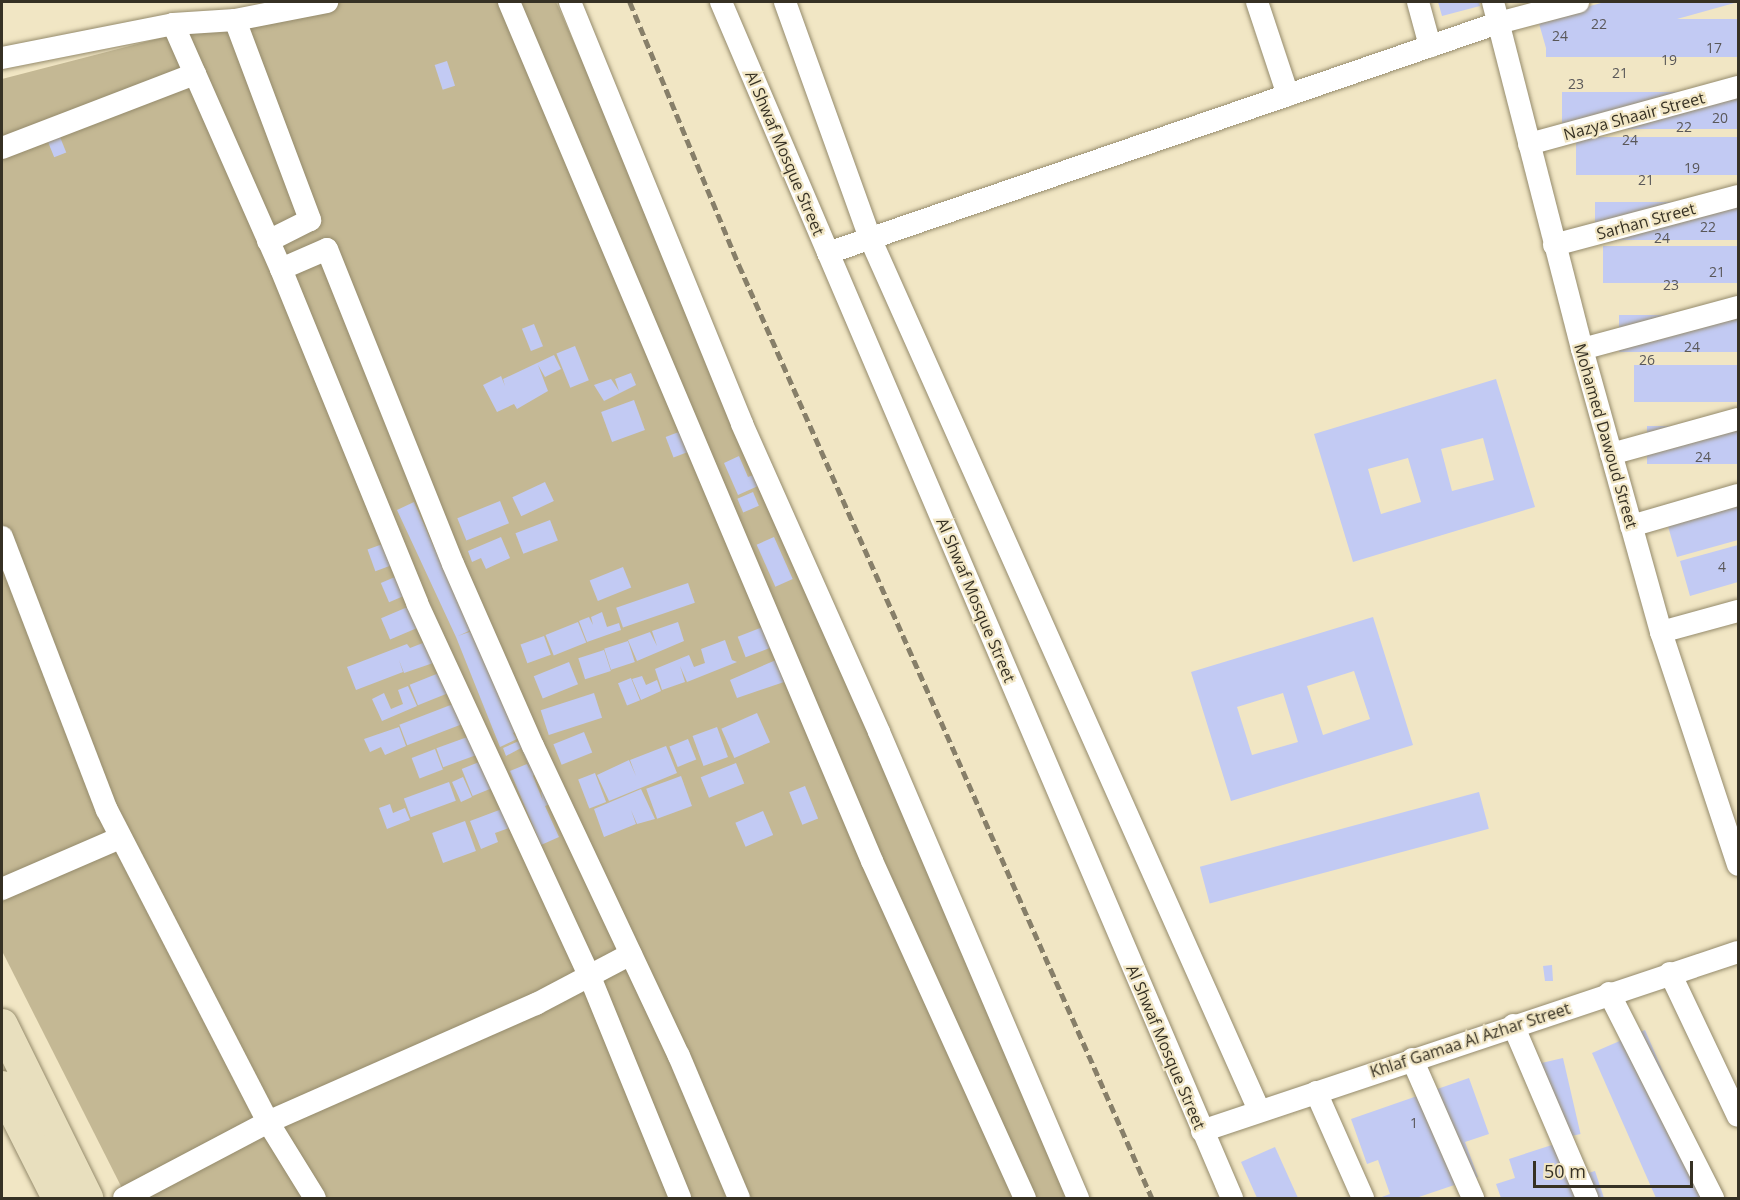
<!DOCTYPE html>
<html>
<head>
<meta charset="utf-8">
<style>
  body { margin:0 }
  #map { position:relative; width:1740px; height:1200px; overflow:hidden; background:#f1e6c4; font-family:"Open Sans",sans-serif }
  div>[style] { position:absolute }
  .green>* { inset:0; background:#c4b894 }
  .building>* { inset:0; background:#c2caf3; transform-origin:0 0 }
  .roads { filter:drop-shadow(0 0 2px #958b6c) drop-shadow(0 0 2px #958b6c) }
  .street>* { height:22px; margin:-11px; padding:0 11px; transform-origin:11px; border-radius:11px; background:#fff }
  .secondary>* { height:32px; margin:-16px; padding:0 16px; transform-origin:16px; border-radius:16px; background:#e8dfbe }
  .rail>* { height:4.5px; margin-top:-2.25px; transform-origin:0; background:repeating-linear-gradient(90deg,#877f69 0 9px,transparent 0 13.5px) }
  span { translate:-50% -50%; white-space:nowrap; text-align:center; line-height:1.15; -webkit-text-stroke:4.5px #f1e6c4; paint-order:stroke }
  .number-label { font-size:14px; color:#595758 }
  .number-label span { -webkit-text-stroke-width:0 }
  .street-label { font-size:16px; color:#363124 }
  .frame { position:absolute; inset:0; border:3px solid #363124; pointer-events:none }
  .scale { position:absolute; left:1533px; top:1161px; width:160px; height:27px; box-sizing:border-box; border:3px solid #363124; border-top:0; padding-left:8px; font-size:18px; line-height:21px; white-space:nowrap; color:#363124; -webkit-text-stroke:4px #f1e6c4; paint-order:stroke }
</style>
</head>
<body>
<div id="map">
  <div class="green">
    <i style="clip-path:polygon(300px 2px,556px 2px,1087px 1198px,127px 1198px,2px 951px,2px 79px)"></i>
  </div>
  <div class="building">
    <i style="clip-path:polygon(1438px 2px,1479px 2px,1480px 6px,1442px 16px)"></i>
    <i style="clip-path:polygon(1605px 2px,1738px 2px,1548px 55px,1538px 20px)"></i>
    <i style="left:1738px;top:19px;width:38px;height:192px;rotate:90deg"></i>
    <i style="left:447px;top:61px;width:26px;height:13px;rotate:72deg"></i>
    <i style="left:1738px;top:92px;width:37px;height:176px;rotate:90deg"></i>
    <i style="left:58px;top:132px;width:22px;height:13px;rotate:68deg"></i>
    <i style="left:1738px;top:137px;width:38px;height:162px;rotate:90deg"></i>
    <i style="left:1738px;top:202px;width:38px;height:143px;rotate:90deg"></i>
    <i style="left:1738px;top:246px;width:37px;height:135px;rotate:90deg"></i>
    <i style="left:1738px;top:315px;width:37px;height:119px;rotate:90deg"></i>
    <i style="left:534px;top:324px;width:24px;height:13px;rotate:68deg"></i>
    <i style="left:575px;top:346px;width:37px;height:20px;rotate:68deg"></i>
    <i style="clip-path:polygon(554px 355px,561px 369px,545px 377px,538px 365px,548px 391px,517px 409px,514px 404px,497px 412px,483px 385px,501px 376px,505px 386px,503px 379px)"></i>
    <i style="left:1738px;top:365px;width:37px;height:104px;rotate:90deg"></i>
    <i style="clip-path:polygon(631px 373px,636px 385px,604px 401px,594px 385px,611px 379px,619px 391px,615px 379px)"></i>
    <i style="clip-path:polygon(evenodd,1496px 379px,1535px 507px,1353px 562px,1314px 434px,1496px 379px,1483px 438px,1494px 480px,1452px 491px,1441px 449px,1483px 438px,1496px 379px,1408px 458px,1421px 502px,1381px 514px,1368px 469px,1408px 458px)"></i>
    <i style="left:634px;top:400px;width:32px;height:35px;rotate:70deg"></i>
    <i style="left:1738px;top:426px;width:38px;height:91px;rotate:90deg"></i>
    <i style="left:689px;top:428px;width:22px;height:25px;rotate:69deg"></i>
    <i style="clip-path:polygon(739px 456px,748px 477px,753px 475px,758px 486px,738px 495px,724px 463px)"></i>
    <i style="left:545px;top:482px;width:21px;height:36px;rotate:65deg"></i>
    <i style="left:753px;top:492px;width:15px;height:17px;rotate:67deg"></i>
    <i style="left:500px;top:501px;width:24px;height:46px;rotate:68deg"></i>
    <i style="clip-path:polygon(414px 502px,471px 630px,458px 636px,489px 625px,533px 724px,513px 733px,517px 739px,500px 747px,456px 637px,397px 510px)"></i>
    <i style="clip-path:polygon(1738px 503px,1738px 540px,1677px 557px,1667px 523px)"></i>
    <i style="left:550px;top:520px;width:22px;height:37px;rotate:69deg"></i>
    <i style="clip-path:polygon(501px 537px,510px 558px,486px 569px,481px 558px,472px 562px,468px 551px)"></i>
    <i style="left:774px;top:537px;width:46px;height:19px;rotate:66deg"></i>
    <i style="left:391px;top:541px;width:23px;height:25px;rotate:70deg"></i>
    <i style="clip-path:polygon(1738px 545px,1738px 582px,1690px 596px,1680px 561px)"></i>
    <i style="left:623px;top:567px;width:22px;height:36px;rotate:68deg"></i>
    <i style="left:402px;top:574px;width:21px;height:23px;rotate:67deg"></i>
    <i style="left:688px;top:583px;width:21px;height:76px;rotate:71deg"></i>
    <i style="left:417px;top:603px;width:23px;height:39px;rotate:67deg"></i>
    <i style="clip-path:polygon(602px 612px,607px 627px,619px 623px,621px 630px,587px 642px,579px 621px,589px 617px,593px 625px,591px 617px)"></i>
    <i style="clip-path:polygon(evenodd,1373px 617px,1413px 745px,1231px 801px,1191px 672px,1373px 617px,1354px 671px,1370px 719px,1323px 735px,1307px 686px,1354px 671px,1373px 617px,1283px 693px,1298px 742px,1252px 755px,1237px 707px,1283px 693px)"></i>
    <i style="left:578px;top:622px;width:22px;height:35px;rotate:68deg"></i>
    <i style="clip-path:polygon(678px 622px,684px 641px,637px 661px,628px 640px,650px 632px,657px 646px,652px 631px)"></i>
    <i style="left:776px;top:622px;width:22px;height:41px;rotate:69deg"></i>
    <i style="left:544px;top:636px;width:20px;height:25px;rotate:70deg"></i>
    <i style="clip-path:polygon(725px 640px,732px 660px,737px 662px,687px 682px,680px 666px,685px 682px,662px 690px,655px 669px,689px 655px,694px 667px,705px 663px,701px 649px)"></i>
    <i style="clip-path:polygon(428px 641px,436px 662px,404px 673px,399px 660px,403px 672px,356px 690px,347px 667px,407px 644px,410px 648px)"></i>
    <i style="left:628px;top:641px;width:22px;height:25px;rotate:72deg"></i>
    <i style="left:604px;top:650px;width:22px;height:27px;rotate:72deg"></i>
    <i style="clip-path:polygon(776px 660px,784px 682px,737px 698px,730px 680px)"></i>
    <i style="left:569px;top:662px;width:24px;height:38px;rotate:68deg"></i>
    <i style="left:444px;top:671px;width:22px;height:37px;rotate:68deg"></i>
    <i style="clip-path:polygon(642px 676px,646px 685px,657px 680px,661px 691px,641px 700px,632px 679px)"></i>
    <i style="left:631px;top:678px;width:24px;height:14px;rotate:68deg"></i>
    <i style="clip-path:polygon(408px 686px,417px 706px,382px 721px,372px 699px,384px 693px,391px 709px,403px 704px,398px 690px)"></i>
    <i style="left:594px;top:693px;width:26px;height:56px;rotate:72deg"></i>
    <i style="left:461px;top:701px;width:22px;height:66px;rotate:69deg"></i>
    <i style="left:757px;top:713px;width:32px;height:39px;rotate:66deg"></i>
    <i style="clip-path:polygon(399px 727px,406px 746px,385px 755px,381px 747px,370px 752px,364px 739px)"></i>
    <i style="left:717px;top:727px;width:32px;height:26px;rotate:70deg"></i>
    <i style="left:584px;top:732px;width:22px;height:33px;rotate:68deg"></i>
    <i style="left:473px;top:735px;width:20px;height:39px;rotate:70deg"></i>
    <i style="left:688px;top:739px;width:22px;height:20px;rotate:68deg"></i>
    <i style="clip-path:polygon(519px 741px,536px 772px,533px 776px,543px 801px,541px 792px,558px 785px,560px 800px,545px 806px,559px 837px,541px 845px,510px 771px,527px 764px,531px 772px,527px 761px,521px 748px,506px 756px,503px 748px)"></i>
    <i style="clip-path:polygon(666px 746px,677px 773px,609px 801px,597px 775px,629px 760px,636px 776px,630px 760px)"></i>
    <i style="left:435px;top:749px;width:22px;height:25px;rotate:69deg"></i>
    <i style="left:484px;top:760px;width:29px;height:24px;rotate:68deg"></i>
    <i style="left:736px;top:763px;width:22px;height:38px;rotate:68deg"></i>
    <i style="left:595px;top:773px;width:31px;height:18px;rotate:69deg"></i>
    <i style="left:681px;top:776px;width:32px;height:37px;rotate:70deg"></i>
    <i style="left:463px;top:777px;width:22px;height:12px;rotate:66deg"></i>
    <i style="left:449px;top:782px;width:20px;height:48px;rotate:70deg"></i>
    <i style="left:805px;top:786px;width:35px;height:17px;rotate:68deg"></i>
    <i style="clip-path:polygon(641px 789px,655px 819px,637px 824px,631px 810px,636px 824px,604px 837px,594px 809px)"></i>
    <i style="left:1479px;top:792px;width:38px;height:289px;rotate:75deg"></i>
    <i style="clip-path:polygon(390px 804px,393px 813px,405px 808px,410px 820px,387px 829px,379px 808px)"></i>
    <i style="clip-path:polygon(502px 809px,509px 828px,495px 833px,498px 842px,481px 849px,470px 821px)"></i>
    <i style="left:763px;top:811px;width:26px;height:30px;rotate:67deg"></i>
    <i style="left:465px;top:821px;width:32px;height:35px;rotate:70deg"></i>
    <i style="clip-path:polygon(1552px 965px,1553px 981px,1545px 981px,1543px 966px)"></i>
    <i style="clip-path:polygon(1645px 1030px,1718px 1198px,1656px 1198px,1592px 1053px)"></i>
    <i style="left:1563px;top:1058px;width:78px;height:31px;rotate:77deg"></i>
    <i style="clip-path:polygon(1469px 1078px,1489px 1134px,1465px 1142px,1478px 1177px,1416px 1198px,1379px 1198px,1390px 1194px,1378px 1160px,1367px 1164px,1351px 1119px)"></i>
    <i style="clip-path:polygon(1555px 1144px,1567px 1179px,1595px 1171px,1604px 1198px,1501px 1198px,1496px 1184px,1515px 1178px,1509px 1159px)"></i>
    <i style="clip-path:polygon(1275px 1147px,1298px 1198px,1257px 1198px,1241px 1162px)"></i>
  </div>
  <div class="roads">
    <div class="street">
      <i style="left:509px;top:2px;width:933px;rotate:67.09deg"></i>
      <i style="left:872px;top:861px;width:370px;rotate:65.6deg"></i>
      <i style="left:570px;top:2px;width:456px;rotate:67.8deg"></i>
      <i style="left:742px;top:424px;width:337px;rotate:66deg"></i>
      <i style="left:879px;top:732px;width:507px;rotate:66.88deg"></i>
      <i style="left:721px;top:2px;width:1301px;rotate:66.87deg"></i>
      <i style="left:785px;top:2px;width:251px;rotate:70.2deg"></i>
      <i style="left:870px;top:238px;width:955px;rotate:65.96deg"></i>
      <i style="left:1257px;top:2px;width:98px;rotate:71.6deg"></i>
      <i style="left:1418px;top:2px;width:46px;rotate:74.7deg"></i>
      <i style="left:1493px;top:2px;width:358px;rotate:75.6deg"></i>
      <i style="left:1582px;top:349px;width:294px;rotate:74.4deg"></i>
      <i style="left:1661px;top:632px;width:245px;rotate:71.7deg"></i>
      <i style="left:235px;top:20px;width:214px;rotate:69.4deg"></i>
      <i style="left:310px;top:220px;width:47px;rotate:153.4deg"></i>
      <i style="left:173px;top:24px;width:268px;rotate:66.2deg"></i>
      <i style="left:281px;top:269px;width:361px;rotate:67.8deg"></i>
      <i style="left:417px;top:603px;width:412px;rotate:65.2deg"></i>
      <i style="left:590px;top:977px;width:239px;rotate:67.8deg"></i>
      <i style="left:2px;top:58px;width:174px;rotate:-11.2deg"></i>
      <i style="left:173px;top:24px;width:62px;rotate:-3.7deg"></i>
      <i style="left:235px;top:20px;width:94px;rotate:-11.1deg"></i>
      <i style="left:1529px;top:144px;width:217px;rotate:-15.3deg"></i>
      <i style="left:2px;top:148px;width:207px;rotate:-21deg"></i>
      <i style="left:1554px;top:245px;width:190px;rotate:-14.9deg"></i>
      <i style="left:828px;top:253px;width:708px;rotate:-18.95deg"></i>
      <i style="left:1498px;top:23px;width:83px;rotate:-14.7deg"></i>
      <i style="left:281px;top:269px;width:50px;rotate:-23.5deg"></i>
      <i style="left:327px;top:249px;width:339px;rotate:68.2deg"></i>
      <i style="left:453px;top:564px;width:199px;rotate:66.3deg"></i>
      <i style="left:533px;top:746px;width:343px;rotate:64.8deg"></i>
      <i style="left:679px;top:1056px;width:154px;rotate:67.1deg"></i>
      <i style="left:1582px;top:349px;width:162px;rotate:-15.1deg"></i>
      <i style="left:1611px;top:454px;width:132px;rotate:-15.4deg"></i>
      <i style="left:1631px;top:526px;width:111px;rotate:-16.2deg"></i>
      <i style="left:2px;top:537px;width:292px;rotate:69deg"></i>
      <i style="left:107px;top:810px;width:351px;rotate:62.7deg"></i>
      <i style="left:268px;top:1122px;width:89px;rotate:58.3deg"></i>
      <i style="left:1661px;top:632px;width:80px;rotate:-15.3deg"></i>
      <i style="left:2px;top:889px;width:129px;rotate:-23.4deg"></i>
      <i style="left:1670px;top:973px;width:158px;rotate:64.6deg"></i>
      <i style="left:1609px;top:993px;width:230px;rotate:63.1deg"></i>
      <i style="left:1513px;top:1025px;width:188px;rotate:66.8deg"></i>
      <i style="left:1412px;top:1059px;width:152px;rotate:66.3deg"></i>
      <i style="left:1316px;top:1092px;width:116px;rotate:66.1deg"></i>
      <i style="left:1202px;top:1131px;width:565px;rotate:-18.47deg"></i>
      <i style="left:124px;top:1198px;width:163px;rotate:-27.8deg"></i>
      <i style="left:268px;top:1122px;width:293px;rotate:-23.8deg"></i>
      <i style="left:536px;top:1004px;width:107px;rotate:-27.8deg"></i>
    </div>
    <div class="secondary">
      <i style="left:2px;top:1025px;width:193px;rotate:63.8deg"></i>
      <i style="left:2px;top:1087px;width:124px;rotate:63.2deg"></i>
    </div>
  </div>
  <div class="rail">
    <i style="left:630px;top:2px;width:285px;rotate:67.5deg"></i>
    <i style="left:739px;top:265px;width:1020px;rotate:66.12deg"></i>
  </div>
  <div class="number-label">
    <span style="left:1599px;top:24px">22</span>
    <span style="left:1560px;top:36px">24</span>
    <span style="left:1714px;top:48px">17</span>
    <span style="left:1669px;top:60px">19</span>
    <span style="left:1620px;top:73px">21</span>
    <span style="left:1576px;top:84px">23</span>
    <span style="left:1720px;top:118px">20</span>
    <span style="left:1684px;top:127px">22</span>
    <span style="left:1630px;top:140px">24</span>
    <span style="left:1692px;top:168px">19</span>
    <span style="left:1646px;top:180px">21</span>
    <span style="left:1708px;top:227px">22</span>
    <span style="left:1662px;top:238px">24</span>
    <span style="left:1717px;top:272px">21</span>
    <span style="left:1671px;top:285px">23</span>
    <span style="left:1692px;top:347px">24</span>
    <span style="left:1647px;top:360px">26</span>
    <span style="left:1703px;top:457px">24</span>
    <span style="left:1722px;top:567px">4</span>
    <span style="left:1414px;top:1123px">1</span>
  </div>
  <div class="street-label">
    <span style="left:1634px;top:116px;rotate:-15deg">Nazya Shaair Street</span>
    <span style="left:785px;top:153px;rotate:67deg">Al Shwaf Mosque Street</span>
    <span style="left:1646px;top:221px;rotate:-15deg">Sarhan Street</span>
    <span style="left:1606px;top:436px;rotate:74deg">Mohamed Dawoud Street</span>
    <span style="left:976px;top:600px;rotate:67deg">Al Shwaf Mosque Street</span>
    <span style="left:1470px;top:1040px;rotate:-18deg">Khlaf Gamaa Al Azhar Street</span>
    <span style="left:1166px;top:1047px;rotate:67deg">Al Shwaf Mosque Street</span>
  </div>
  <div class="frame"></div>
  <div class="scale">50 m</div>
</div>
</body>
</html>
